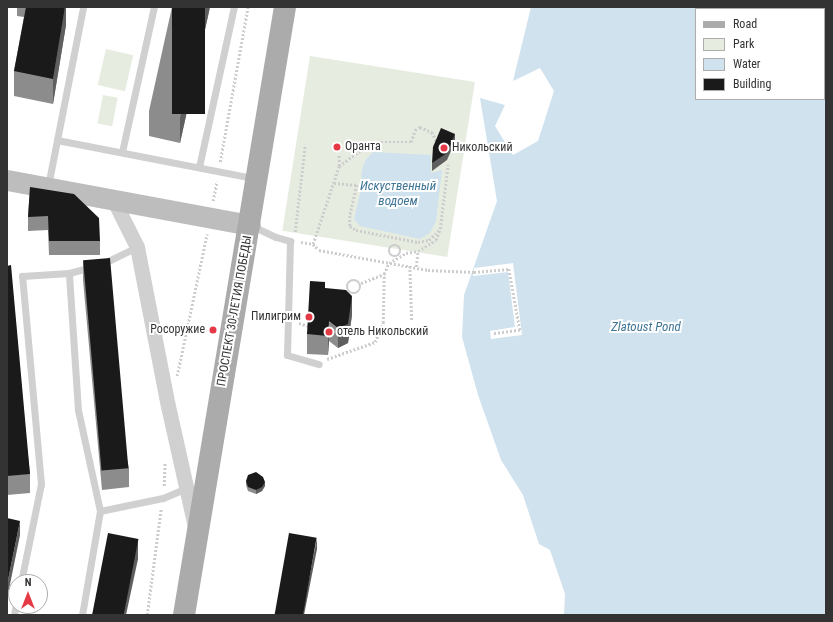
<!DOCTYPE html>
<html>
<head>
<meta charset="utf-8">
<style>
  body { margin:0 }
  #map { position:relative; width:833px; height:622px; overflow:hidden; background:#fff; font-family:"Roboto Condensed",sans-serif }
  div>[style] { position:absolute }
  .green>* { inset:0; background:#e6ecdf; transform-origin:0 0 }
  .water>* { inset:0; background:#cfe2ee }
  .pier>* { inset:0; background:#fff }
  .path>* { height:2.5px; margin-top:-1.25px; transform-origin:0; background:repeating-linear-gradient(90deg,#cdcdcd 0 2px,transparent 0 4px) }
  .path>.ring { margin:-1.25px; padding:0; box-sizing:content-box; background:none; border:2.5px solid #cdcdcd; border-radius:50% }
  .lane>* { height:7px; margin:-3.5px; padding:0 3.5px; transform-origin:3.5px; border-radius:3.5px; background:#d0d0d0 }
  .street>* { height:15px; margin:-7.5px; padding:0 7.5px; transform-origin:7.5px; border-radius:7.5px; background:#d0d0d0 }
  .secondary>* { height:21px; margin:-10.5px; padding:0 10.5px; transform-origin:10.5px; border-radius:10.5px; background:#bdbdbd }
  .primary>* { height:22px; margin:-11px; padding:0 11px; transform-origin:11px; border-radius:11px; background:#ababab }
  .wall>* { inset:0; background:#8c8c8c }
  .shaded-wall>* { inset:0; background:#5f5f5f }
  .building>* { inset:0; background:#1a1a1a; transform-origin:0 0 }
  .dots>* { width:11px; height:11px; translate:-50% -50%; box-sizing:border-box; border:2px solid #fff; border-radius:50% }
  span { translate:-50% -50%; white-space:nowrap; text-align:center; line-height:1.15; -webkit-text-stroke:4px #fff; paint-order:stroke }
  .poi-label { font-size:12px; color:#333 }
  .left { translate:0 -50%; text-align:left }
  .right { translate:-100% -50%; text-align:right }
  .street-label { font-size:12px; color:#333 }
  .water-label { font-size:13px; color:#3f7597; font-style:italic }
  .frame { position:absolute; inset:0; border:8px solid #333; pointer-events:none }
  .legend { position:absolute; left:695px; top:8px; width:130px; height:92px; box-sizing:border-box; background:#fff; border:1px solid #adadad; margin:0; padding:5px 7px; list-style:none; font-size:12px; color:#333 }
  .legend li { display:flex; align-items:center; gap:8px; height:20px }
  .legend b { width:20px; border:1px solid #adadad }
  .north { position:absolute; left:8px; top:574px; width:40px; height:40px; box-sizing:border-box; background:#fff; border:1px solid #adadad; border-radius:50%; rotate:0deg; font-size:11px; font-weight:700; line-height:16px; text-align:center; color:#333 }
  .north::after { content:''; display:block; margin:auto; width:14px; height:18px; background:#e63946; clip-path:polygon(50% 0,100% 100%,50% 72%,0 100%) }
</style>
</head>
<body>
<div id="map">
  <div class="green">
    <i style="left:106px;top:49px;width:28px;height:37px;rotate:13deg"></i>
    <i style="left:310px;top:56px;width:167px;height:177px;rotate:9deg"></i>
    <i style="left:103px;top:95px;width:15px;height:29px;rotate:11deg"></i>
  </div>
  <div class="water">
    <i style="clip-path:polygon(evenodd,531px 7px,826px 7px,826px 615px,564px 615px,565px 594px,550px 550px,539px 544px,523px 495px,501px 460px,478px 395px,462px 337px,464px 295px,497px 201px,480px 98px,505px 105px,495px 126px,513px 155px,538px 141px,554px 91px,540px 68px,513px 81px,531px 7px,696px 9px,824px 9px,824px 99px,696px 99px,696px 9px)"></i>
    <i style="clip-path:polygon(373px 152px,431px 155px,431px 173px,442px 170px,436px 221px,430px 233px,420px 239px,360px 226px,354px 219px,360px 193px,362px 170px,366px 159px)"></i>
  </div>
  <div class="pier">
    <i style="clip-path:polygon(513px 263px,522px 335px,491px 339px,490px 331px,515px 327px,508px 272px,473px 276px,474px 268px)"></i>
  </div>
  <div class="path">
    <i style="left:220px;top:162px;width:158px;rotate:-79.8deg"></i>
    <i style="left:339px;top:166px;width:36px;rotate:-36deg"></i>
    <i style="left:368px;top:145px;width:13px;rotate:-13deg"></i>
    <i style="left:381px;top:142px;width:30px"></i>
    <i style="left:411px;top:142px;width:13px;rotate:-72deg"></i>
    <i style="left:415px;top:130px;width:6px;rotate:-31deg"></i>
    <i style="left:420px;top:127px;width:13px;rotate:23deg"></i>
    <i style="left:432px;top:132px;width:11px;rotate:63deg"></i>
    <i style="left:334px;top:183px;width:23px;rotate:5deg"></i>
    <i style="left:357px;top:185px;width:32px;rotate:103deg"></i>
    <i style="left:350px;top:216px;width:10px;rotate:90deg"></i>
    <i style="left:350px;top:226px;width:7px;rotate:34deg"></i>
    <i style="left:356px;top:230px;width:63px;rotate:11deg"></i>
    <i style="left:418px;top:242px;width:11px;rotate:-10deg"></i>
    <i style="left:429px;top:240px;width:16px;rotate:-45deg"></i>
    <i style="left:213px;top:201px;width:20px;rotate:-79deg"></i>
    <i style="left:295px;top:232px;width:88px;rotate:-83.4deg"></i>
    <i style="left:301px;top:242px;width:12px;rotate:9deg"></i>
    <i style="left:313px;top:244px;width:8px;rotate:45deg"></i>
    <i style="left:319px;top:250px;width:111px;rotate:10.4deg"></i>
    <i style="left:428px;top:270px;width:46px;rotate:2.5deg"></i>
    <i style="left:474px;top:272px;width:35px;rotate:-5deg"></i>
    <i style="left:509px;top:269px;width:62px;rotate:79.8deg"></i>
    <i style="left:520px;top:330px;width:27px;rotate:172deg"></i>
    <i style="left:313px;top:244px;width:82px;rotate:-71.6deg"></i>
    <i style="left:339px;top:166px;width:12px;rotate:-90deg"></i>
    <i class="ring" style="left:389.5px;top:245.5px;width:8.5px;height:8.5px"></i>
    <i style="left:410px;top:266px;width:54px;rotate:87.9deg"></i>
    <i style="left:416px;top:267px;width:16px;rotate:-83deg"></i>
    <i style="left:418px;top:251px;width:21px;rotate:-31deg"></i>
    <i style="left:436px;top:240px;width:12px;rotate:-70deg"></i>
    <i style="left:440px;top:229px;width:65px;rotate:-83deg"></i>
    <i class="ring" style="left:347px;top:280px;width:11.5px;height:11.5px"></i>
    <i style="left:361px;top:283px;width:25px;rotate:-21deg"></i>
    <i style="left:299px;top:323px;width:10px;rotate:17deg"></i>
    <i style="left:327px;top:359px;width:51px;rotate:-19.5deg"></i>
    <i style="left:375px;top:342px;width:21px;rotate:-67deg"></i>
    <i style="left:383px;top:323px;width:49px;rotate:-88.8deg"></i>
    <i style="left:384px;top:274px;width:12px;rotate:-66deg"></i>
    <i style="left:389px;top:263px;width:20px;rotate:-30deg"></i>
    <i style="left:406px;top:253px;width:12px;rotate:-9deg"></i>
    <i style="left:177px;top:376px;width:145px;rotate:-78.1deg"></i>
    <i style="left:164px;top:486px;width:23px;rotate:-88deg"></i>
    <i style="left:147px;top:615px;width:107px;rotate:-82.5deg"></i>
  </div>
  <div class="lane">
    <i style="left:57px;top:140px;width:200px;rotate:11deg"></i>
    <i style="left:122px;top:152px;width:148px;rotate:-77.6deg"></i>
    <i style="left:199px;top:167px;width:164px;rotate:-77.7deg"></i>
    <i style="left:48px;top:186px;width:182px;rotate:-78.9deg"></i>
    <i style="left:252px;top:226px;width:26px;rotate:25deg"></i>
    <i style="left:276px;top:237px;width:15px;rotate:16deg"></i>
    <i style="left:290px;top:241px;width:114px;rotate:91.5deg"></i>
    <i style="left:287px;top:355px;width:33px;rotate:16deg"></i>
    <i style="left:102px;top:264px;width:39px;rotate:-26deg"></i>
    <i style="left:100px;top:511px;width:64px;rotate:-11.7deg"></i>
    <i style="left:163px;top:498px;width:25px;rotate:-23deg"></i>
    <i style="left:21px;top:582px;width:100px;rotate:-78.5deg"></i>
    <i style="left:41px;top:484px;width:209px;rotate:-95.2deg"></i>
    <i style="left:22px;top:276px;width:47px;rotate:-3.7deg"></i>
    <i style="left:14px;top:615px;width:10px;rotate:-79deg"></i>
    <i style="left:82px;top:615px;width:106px;rotate:-80.2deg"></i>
    <i style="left:100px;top:511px;width:103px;rotate:-102.3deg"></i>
    <i style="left:78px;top:410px;width:137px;rotate:-93.8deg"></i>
    <i style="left:69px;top:273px;width:24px;rotate:-15deg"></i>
  </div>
  <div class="street">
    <i style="left:114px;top:201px;width:51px;rotate:63.4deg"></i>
    <i style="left:137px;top:247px;width:162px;rotate:79deg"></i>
    <i style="left:168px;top:406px;width:124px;rotate:77.4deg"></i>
  </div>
  <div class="secondary">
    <i style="left:7px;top:180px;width:247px;rotate:10.5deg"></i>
  </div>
  <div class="primary">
    <i style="left:184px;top:615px;width:616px;rotate:-80.57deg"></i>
  </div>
  <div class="wall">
    <i style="clip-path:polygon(17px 7px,66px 7px,66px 25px,53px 104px,14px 96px,14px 71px,24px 17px,17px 16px)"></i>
    <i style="clip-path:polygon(172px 7px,210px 7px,180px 143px,149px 136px,149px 111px)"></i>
    <i style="clip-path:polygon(30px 187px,100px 241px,100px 255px,49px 255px,48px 230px,28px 231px,28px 217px)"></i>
    <i style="clip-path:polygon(83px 260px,129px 468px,129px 487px,102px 490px,83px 280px)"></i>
    <i style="clip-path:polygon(7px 266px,30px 474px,30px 493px,7px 495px)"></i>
    <i style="clip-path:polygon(325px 288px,352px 315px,348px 343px,338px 348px,329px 341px,328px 355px,307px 354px,307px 334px)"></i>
    <i style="clip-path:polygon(246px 481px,265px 486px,262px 491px,256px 494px,248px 491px,246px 485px)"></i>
  </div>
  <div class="shaded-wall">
    <i style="clip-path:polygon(65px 7px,66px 7px,66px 25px,53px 104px,53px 79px)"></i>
    <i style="clip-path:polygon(205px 7px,210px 7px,180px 143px,180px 118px)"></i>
    <i style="clip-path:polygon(455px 134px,455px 142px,447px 160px,432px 171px,432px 163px)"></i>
    <i style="clip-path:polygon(352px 296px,352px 315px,348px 343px,338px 348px,338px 328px)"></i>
    <i style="clip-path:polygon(329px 321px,329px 341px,328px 355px,328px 336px)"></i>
    <i style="clip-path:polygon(265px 482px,265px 486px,262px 491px,256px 494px,256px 490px)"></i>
    <i style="clip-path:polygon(20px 521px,20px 535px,7px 599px,7px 585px)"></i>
    <i style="clip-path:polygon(317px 538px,317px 549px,304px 615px,302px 615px)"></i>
    <i style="clip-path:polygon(138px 539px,138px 559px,126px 615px,122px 615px)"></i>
  </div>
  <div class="building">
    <i style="clip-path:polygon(26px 7px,65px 7px,53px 79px,14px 71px)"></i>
    <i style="left:172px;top:7px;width:33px;height:107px"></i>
    <i style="clip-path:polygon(441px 128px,455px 134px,447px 153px,432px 163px,433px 147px)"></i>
    <i style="clip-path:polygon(30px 187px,74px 194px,99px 218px,100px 241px,49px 241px,48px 216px,28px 217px)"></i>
    <i style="left:110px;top:258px;width:211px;height:27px;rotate:85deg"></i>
    <i style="clip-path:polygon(11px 265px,30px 474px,7px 476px,7px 266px)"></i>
    <i style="clip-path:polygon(310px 281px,325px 282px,325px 288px,346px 290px,352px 296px,348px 324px,338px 328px,329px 321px,328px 336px,307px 334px)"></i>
    <i style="clip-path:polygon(256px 472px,263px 477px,265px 482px,262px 487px,256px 490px,248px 487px,246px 481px,248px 475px)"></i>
    <i style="clip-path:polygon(7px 518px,20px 521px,7px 585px)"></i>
    <i style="left:108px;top:533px;width:31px;height:84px;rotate:11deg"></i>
    <i style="left:289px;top:533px;width:28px;height:84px;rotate:10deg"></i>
  </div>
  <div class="dots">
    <i style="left:337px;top:147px;background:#e63946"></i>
    <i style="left:444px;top:148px;background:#e63946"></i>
    <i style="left:309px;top:317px;background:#e63946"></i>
    <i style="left:213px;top:330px;background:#e63946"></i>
    <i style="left:329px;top:332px;background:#e63946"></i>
  </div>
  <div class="poi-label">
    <span class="left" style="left:345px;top:147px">Оранта</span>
    <span class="left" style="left:452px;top:148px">Никольский</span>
    <span class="right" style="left:301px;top:317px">Пилигрим</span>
    <span class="right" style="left:205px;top:330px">Росоружие</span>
    <span class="left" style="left:337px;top:332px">отель Никольский</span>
  </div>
  <div class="street-label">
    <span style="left:235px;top:311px;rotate:-80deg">ПРОСПЕКТ 30-ЛЕТИЯ ПОБЕДЫ</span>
  </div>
  <div class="water-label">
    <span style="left:398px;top:194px">Искуственный<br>водоем</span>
    <span style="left:646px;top:327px">Zlatoust Pond</span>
  </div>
  <div class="frame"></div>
  <ul class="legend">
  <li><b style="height:5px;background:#ababab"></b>Road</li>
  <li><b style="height:11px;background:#e6ecdf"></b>Park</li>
  <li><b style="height:11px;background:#cfe2ee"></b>Water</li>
  <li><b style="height:11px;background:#1a1a1a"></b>Building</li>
  </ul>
  <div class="north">N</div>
</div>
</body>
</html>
